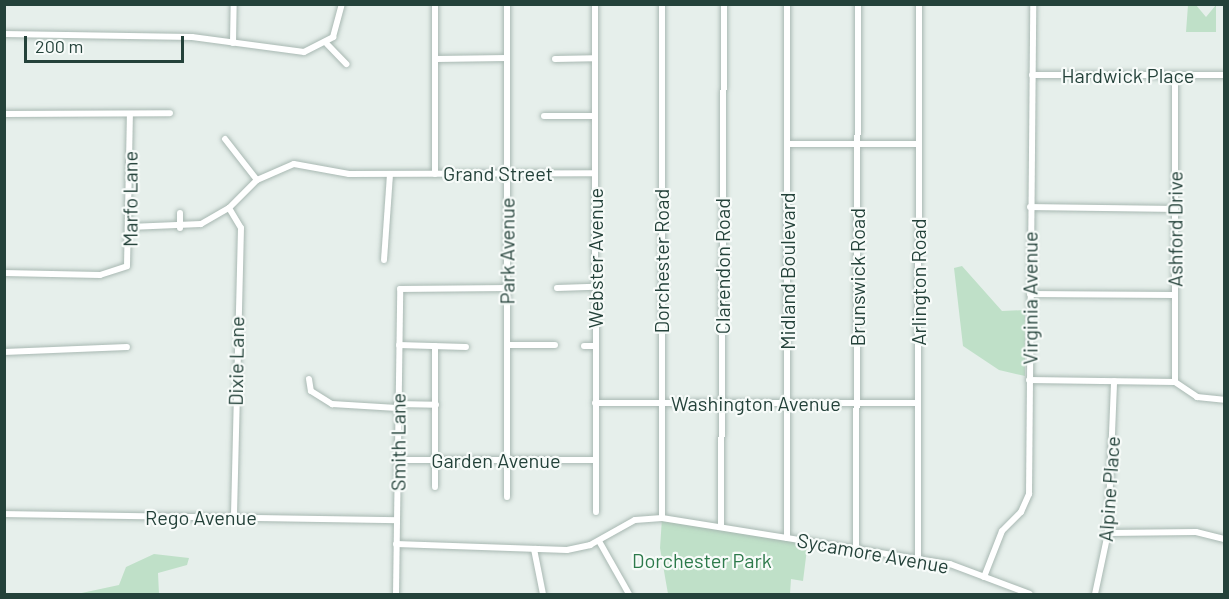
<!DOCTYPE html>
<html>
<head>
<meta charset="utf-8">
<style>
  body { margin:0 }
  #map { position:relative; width:1229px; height:599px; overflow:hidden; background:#e6efeb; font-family:Barlow,sans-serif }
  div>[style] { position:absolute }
  .green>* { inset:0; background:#bfe0c8 }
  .roads { filter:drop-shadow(0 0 2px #a8b8b2) drop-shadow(0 0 2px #a8b8b2) }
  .minor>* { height:6px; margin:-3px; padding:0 3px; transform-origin:3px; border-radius:3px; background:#fff }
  span { translate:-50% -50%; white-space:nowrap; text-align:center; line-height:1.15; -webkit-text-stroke:4.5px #f7fbf9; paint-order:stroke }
  .street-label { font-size:20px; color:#24423a }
  .park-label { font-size:20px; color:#2d7a4b }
  .frame { position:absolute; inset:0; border:6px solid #24423a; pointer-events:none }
  .scale { position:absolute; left:24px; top:36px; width:160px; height:27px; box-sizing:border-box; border:3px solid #24423a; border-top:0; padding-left:8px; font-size:18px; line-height:21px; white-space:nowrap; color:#24423a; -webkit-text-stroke:4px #f7fbf9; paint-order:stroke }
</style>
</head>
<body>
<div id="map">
  <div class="green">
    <i style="clip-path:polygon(1188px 5px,1196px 5px,1206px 17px,1216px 5px,1216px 32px,1186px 32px)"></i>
    <i style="clip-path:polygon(962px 266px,1002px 311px,1025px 310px,1025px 376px,999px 370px,963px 346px,954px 268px)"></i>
    <i style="clip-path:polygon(662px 518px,808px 541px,803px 581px,791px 579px,790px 594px,668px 594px,660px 548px)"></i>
    <i style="clip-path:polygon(154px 554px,189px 558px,187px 565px,158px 573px,159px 594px,77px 594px,119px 585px,126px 567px)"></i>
  </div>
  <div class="roads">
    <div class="minor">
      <i style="left:595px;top:4px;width:508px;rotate:89.89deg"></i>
      <i style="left:4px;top:34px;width:188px;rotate:0.9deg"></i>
      <i style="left:192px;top:37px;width:113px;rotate:7.6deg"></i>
      <i style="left:304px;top:52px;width:33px;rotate:-27deg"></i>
      <i style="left:333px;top:37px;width:34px;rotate:-75deg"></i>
      <i style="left:233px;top:43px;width:39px;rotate:-89deg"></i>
      <i style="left:327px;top:44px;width:28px;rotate:46deg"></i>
      <i style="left:436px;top:59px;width:71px;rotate:-0.8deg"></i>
      <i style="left:555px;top:59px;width:39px;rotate:-1deg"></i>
      <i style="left:1032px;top:75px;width:192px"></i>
      <i style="left:4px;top:114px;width:166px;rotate:-0.3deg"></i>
      <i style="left:544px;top:116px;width:50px"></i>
      <i style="left:225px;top:139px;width:52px;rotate:52deg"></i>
      <i style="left:788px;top:144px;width:131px"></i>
      <i style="left:435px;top:174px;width:170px;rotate:-90deg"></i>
      <i style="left:1030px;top:207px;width:145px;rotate:0.8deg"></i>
      <i style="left:229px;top:208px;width:23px;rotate:59deg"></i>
      <i style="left:241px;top:228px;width:289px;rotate:91.4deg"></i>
      <i style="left:129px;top:227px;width:72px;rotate:-2.4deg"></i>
      <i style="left:201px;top:224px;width:32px;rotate:-30deg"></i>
      <i style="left:229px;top:208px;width:40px;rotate:-45deg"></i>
      <i style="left:257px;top:180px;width:40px;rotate:-23.4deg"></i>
      <i style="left:294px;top:164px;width:56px;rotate:10.3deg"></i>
      <i style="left:349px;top:174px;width:246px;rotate:-0.2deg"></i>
      <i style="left:180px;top:228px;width:15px;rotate:-90deg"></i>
      <i style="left:384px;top:260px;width:86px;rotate:-86deg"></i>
      <i style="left:4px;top:273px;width:96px;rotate:1.2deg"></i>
      <i style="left:100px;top:275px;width:28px;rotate:-18deg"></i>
      <i style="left:127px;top:266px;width:152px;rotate:-88.9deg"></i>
      <i style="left:557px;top:288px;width:38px;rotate:-2deg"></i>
      <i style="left:1030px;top:294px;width:144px;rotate:0.4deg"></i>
      <i style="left:399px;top:345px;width:67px;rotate:1.7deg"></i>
      <i style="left:507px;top:345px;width:48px"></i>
      <i style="left:584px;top:346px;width:10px"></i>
      <i style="left:4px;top:352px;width:123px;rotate:-2.3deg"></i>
      <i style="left:309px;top:379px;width:12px;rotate:81deg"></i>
      <i style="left:311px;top:391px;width:25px;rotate:32deg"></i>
      <i style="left:332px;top:404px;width:65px;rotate:3.5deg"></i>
      <i style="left:1029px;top:380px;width:146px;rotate:0.8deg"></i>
      <i style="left:1175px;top:382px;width:27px;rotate:34deg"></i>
      <i style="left:1197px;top:397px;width:27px;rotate:6deg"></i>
      <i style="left:1175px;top:382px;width:306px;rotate:-90deg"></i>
      <i style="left:595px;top:403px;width:322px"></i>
      <i style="left:397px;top:404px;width:39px;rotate:1deg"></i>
      <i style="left:398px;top:460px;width:196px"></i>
      <i style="left:435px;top:487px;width:141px;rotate:-90deg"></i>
      <i style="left:507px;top:497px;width:493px;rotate:-90deg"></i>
      <i style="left:4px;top:514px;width:393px;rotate:0.9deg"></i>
      <i style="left:662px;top:518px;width:514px;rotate:-90deg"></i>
      <i style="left:721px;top:527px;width:523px;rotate:-89.67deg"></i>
      <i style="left:1108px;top:533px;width:88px;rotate:-0.7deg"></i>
      <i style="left:1196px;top:532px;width:29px;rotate:14deg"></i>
      <i style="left:787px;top:538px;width:534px;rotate:-90deg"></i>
      <i style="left:599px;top:541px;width:61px;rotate:60.5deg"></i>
      <i style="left:396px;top:544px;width:171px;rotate:2deg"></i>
      <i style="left:567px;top:550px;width:24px;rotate:-12deg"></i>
      <i style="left:590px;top:545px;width:51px;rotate:-29.1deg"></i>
      <i style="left:635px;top:520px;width:27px;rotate:-4deg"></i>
      <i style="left:662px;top:518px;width:292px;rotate:9.1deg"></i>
      <i style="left:950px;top:564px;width:85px;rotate:20.6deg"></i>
      <i style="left:534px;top:549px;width:46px;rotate:78.7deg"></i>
      <i style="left:856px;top:549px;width:545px;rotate:-89.79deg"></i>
      <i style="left:918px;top:559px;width:555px;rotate:-89.9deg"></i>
      <i style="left:984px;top:577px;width:49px;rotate:-68.6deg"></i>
      <i style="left:1002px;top:531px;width:27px;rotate:-45deg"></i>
      <i style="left:1021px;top:512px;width:20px;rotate:-66deg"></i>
      <i style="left:1029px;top:494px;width:490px;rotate:-89.5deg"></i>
      <i style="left:396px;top:594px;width:305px;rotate:-89.2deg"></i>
      <i style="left:400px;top:289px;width:107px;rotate:-0.5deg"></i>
      <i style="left:1095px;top:594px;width:62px;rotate:-78deg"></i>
      <i style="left:1108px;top:533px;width:152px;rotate:-87.7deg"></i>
    </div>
  </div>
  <div class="street-label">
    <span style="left:1128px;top:75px">Hardwick Place</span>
    <span style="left:498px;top:173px">Grand Street</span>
    <span style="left:130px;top:199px;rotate:-90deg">Marfo Lane</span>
    <span style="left:1175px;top:229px;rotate:-90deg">Ashford Drive</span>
    <span style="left:507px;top:251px;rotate:-90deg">Park Avenue</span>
    <span style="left:595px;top:258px;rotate:-90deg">Webster Avenue</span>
    <span style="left:661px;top:261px;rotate:-90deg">Dorchester Road</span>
    <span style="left:722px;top:266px;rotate:-90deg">Clarendon Road</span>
    <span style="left:787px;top:271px;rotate:-90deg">Midland Boulevard</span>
    <span style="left:857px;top:277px;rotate:-90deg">Brunswick Road</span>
    <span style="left:918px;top:282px;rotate:-90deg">Arlington Road</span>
    <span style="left:1030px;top:298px;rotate:-90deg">Virginia Avenue</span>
    <span style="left:236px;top:361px;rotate:-89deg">Dixie Lane</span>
    <span style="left:756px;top:403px">Washington Avenue</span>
    <span style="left:398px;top:442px;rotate:-90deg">Smith Lane</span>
    <span style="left:496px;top:460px">Garden Avenue</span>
    <span style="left:1109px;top:489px;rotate:-86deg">Alpine Place</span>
    <span style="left:201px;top:517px">Rego Avenue</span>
    <span style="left:873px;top:553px;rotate:10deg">Sycamore Avenue</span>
  </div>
  <div class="park-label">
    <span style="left:702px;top:560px">Dorchester Park</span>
  </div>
  <div class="frame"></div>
  <div class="scale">200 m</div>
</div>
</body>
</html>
